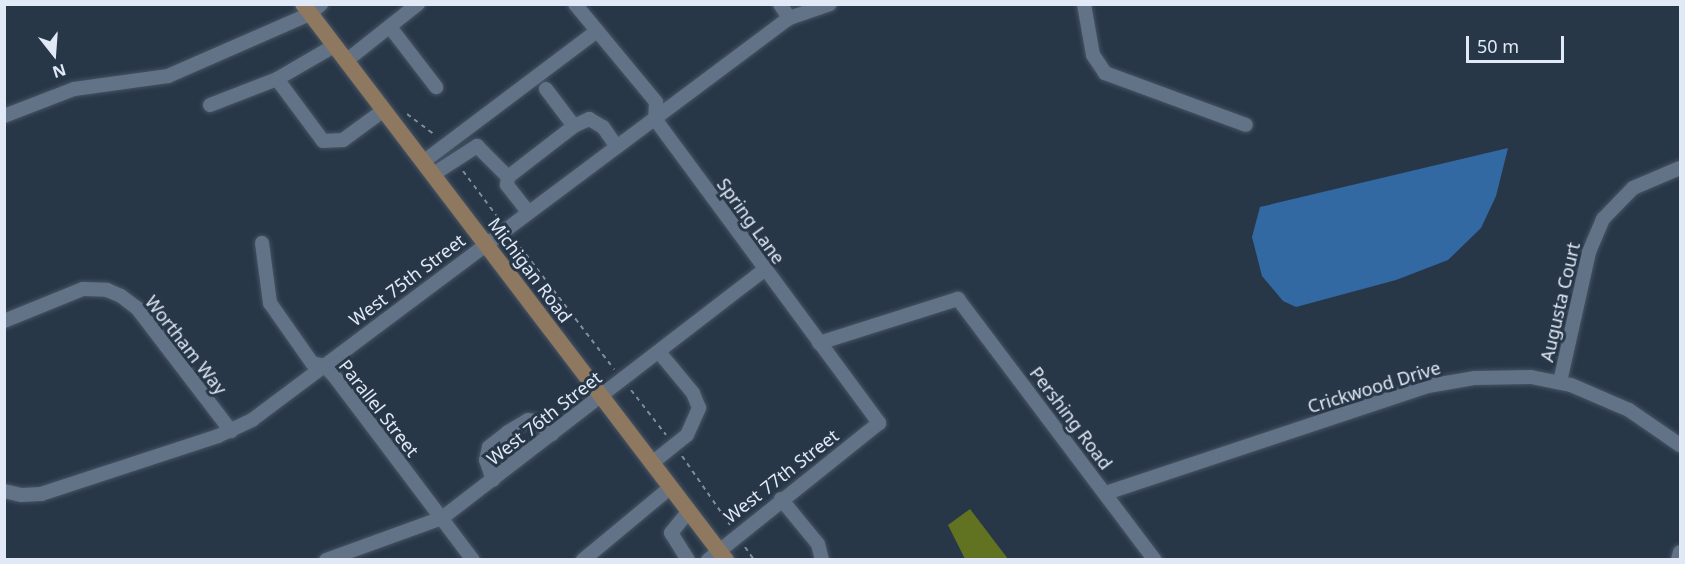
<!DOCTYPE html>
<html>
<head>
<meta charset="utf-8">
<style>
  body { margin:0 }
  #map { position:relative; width:1685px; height:564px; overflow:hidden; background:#283748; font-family:"Noto Sans",sans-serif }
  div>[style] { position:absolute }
  .forest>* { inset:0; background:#617320 }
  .water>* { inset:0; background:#3269a3 }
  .path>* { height:2px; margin-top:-1px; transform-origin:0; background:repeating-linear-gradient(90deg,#818d9c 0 4.5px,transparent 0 9px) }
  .roads { filter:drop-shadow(0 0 2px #465362) drop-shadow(0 0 2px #465362) }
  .minor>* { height:14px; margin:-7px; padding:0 7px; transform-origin:7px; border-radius:7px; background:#627387 }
  .major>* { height:16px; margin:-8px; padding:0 8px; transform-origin:8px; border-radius:8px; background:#8e785f }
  span { translate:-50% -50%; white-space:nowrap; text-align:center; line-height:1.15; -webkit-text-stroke:6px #283748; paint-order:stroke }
  .street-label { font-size:18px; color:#e0e9f5 }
  .frame { position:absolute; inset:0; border:6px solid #e0e9f5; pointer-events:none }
  .north { position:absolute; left:24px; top:24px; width:60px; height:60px; -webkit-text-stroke:4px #283748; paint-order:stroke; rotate:163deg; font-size:16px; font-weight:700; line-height:24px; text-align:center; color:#e0e9f5 }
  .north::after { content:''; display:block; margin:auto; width:21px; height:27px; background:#e0e9f5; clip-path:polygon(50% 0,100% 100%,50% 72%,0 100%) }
  .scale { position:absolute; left:1466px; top:36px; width:98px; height:27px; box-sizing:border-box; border:3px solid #e0e9f5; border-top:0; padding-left:8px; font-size:18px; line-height:21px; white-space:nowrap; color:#e0e9f5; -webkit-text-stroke:4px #283748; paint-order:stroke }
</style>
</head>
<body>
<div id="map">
  <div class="forest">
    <i style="clip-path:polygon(970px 509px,1008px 559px,965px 559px,948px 525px)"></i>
  </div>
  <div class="water">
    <i style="clip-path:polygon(1508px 148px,1496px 196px,1481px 228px,1448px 260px,1396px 280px,1296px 307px,1283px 301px,1262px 276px,1252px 237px,1260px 207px)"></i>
  </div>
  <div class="path">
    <i style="left:407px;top:114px;width:35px;rotate:37deg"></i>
    <i style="left:463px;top:171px;width:60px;rotate:53.1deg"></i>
    <i style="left:515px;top:240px;width:163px;rotate:52.5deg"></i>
    <i style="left:631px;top:390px;width:57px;rotate:52.1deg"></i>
    <i style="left:682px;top:456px;width:84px;rotate:55.2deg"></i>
    <i style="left:745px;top:547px;width:16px;rotate:55deg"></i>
  </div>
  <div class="roads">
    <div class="minor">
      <i style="left:575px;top:4px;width:127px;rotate:50.4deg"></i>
      <i style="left:656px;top:102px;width:17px;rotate:93deg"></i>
      <i style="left:655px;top:119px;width:378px;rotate:53.6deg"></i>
      <i style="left:879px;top:423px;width:219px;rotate:141.3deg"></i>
      <i style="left:780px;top:4px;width:17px;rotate:57deg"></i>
      <i style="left:1084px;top:4px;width:52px;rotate:80deg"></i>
      <i style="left:1093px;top:55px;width:22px;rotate:56deg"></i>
      <i style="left:1105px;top:73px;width:150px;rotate:20.2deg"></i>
      <i style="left:390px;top:27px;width:76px;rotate:52.5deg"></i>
      <i style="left:346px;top:61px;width:92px;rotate:-38.4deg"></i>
      <i style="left:277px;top:79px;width:77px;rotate:53.4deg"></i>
      <i style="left:323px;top:141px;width:20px;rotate:-3deg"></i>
      <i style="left:343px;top:140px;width:51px;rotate:-36.2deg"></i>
      <i style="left:546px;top:89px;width:46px;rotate:52.9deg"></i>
      <i style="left:210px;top:105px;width:72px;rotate:-21.2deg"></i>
      <i style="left:277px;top:79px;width:66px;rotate:-30.1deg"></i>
      <i style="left:4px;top:116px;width:75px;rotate:-21.1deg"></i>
      <i style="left:74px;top:89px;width:95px;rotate:-7.9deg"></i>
      <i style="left:168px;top:76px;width:155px;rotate:-23.6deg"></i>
      <i style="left:310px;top:14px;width:15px;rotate:-42deg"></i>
      <i style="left:423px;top:162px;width:218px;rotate:-37deg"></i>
      <i style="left:432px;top:175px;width:54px;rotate:-32.8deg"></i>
      <i style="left:477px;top:146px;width:44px;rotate:45deg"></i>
      <i style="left:508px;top:177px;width:83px;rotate:-37.7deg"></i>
      <i style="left:574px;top:126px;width:17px;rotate:-25deg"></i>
      <i style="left:589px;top:119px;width:16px;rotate:30deg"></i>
      <i style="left:603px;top:127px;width:24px;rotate:55deg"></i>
      <i style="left:508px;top:177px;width:8px;rotate:97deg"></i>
      <i style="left:507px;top:185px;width:34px;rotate:52deg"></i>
      <i style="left:262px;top:243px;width:61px;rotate:82.4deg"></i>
      <i style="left:270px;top:303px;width:73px;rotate:55deg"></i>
      <i style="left:312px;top:363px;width:13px;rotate:13deg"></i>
      <i style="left:325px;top:366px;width:15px;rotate:48deg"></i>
      <i style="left:335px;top:377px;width:229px;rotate:53deg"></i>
      <i style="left:4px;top:321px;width:85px;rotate:-22.1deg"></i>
      <i style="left:83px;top:289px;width:24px;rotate:2deg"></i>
      <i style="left:107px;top:290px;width:15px;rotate:23deg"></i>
      <i style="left:121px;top:296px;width:20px;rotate:37deg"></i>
      <i style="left:137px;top:308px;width:155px;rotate:52.6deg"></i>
      <i style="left:819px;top:343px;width:146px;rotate:-17.6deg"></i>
      <i style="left:958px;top:299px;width:327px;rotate:53deg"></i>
      <i style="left:1560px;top:382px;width:133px;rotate:-77.4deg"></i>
      <i style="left:1589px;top:252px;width:36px;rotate:-67deg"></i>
      <i style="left:1603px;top:219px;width:43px;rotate:-45.9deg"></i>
      <i style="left:1633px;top:188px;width:51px;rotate:-23.1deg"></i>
      <i style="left:652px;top:463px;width:45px;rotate:-38.7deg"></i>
      <i style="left:687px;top:435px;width:30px;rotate:-66deg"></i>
      <i style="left:699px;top:408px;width:16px;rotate:-112deg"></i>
      <i style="left:693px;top:393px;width:53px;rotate:-129.7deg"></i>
      <i style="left:493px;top:480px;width:21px;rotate:-109deg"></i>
      <i style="left:486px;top:460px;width:13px;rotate:-77deg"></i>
      <i style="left:489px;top:447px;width:24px;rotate:-38deg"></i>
      <i style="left:508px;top:432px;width:23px;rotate:-31deg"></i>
      <i style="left:528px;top:420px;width:9px;rotate:6deg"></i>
      <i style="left:537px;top:421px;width:20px;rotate:41deg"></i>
      <i style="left:4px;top:491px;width:17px;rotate:13deg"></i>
      <i style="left:21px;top:495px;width:20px;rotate:-3deg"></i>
      <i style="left:41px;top:494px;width:186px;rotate:-18.1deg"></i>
      <i style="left:218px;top:436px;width:38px;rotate:-25deg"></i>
      <i style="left:252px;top:420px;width:671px;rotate:-36.82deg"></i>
      <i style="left:789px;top:18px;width:43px;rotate:-18.9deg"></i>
      <i style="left:1106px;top:493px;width:339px;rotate:-18.4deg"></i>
      <i style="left:1428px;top:386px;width:48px;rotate:-9.7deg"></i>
      <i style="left:1475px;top:378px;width:56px;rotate:-1deg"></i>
      <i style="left:1531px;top:377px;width:41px;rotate:11.3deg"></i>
      <i style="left:1571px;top:385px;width:63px;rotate:23.3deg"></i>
      <i style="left:1629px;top:410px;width:62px;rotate:34.5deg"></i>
      <i style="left:781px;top:499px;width:58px;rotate:50.6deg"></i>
      <i style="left:818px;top:544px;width:16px;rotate:76deg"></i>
      <i style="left:326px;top:560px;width:123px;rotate:-19.9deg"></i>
      <i style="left:442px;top:518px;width:406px;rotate:-37.6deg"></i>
      <i style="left:583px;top:560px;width:114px;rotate:-39.7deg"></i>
      <i style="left:688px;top:560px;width:32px;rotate:-122deg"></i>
      <i style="left:671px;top:533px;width:28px;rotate:-51deg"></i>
      <i style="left:1678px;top:560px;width:8px;rotate:-76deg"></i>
    </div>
    <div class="major">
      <i style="left:303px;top:4px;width:699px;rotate:52.74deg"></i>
    </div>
  </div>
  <div class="street-label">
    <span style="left:751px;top:221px;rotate:54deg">Spring Lane</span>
    <span style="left:530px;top:270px;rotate:53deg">Michigan Road</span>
    <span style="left:407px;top:280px;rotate:-37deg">West 75th Street</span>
    <span style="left:1560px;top:302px;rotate:-77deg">Augusta Court</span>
    <span style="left:186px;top:345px;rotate:52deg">Wortham Way</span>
    <span style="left:1374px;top:387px;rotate:-17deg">Crickwood Drive</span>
    <span style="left:379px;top:408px;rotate:52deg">Parallel Street</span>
    <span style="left:544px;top:418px;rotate:-38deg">West 76th Street</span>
    <span style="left:1071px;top:418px;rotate:53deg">Pershing Road</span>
    <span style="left:781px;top:476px;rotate:-38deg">West 77th Street</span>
  </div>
  <div class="frame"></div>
  <div class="north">N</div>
  <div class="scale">50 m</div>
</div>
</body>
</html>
